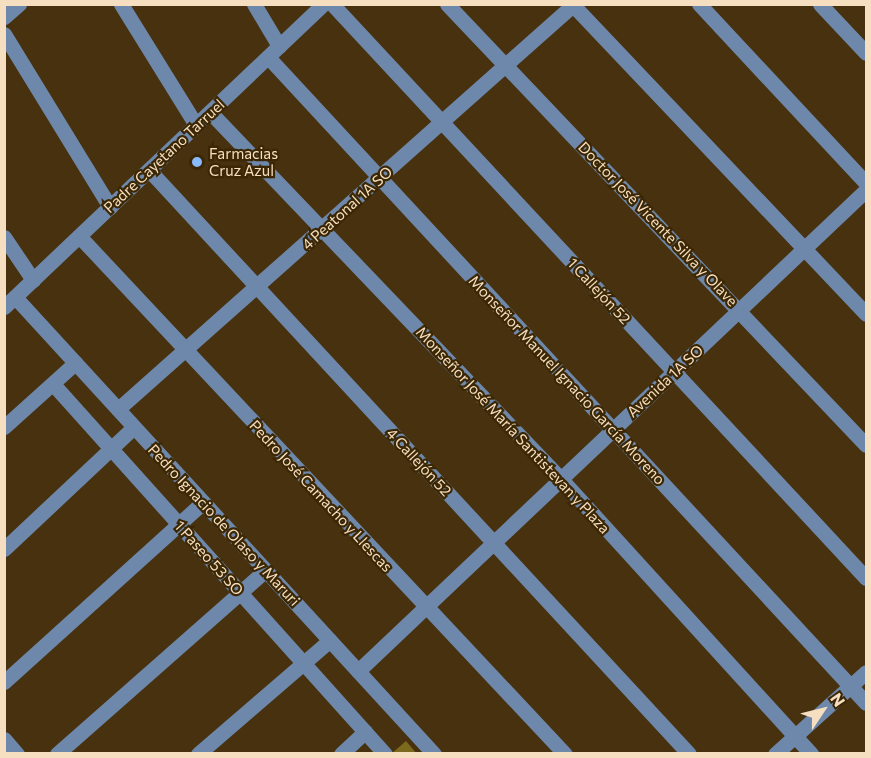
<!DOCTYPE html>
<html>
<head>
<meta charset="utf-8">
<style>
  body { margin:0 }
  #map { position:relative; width:871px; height:758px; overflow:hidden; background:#47310f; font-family:Commissioner,sans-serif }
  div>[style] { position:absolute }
  .building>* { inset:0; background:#7b691d }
  .minor>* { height:15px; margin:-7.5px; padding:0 7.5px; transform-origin:7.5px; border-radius:7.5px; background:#6d88ab }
  .dots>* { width:16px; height:16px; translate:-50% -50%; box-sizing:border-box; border:3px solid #3c2704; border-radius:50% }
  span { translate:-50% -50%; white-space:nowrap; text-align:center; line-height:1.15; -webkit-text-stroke:4.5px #3c2704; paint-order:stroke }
  .poi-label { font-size:15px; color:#f6dfc0 }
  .left { translate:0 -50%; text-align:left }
  .street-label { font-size:15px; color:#f6dfc0 }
  .frame { position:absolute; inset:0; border:6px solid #f6dfc0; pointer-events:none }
  .north { position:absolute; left:793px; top:680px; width:60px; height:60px; -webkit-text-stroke:4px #3c2704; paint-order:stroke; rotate:55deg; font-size:16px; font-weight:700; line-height:24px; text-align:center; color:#f6dfc0 }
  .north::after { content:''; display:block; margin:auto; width:21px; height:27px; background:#f6dfc0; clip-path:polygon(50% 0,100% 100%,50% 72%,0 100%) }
</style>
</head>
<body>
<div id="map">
  <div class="building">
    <i style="clip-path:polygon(406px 741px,417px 754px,391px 754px)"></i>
  </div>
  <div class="minor">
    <i style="left:121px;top:4px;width:142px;rotate:58.2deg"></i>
    <i style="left:254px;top:4px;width:49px;rotate:59.2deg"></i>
    <i style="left:332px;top:4px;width:784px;rotate:47.07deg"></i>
    <i style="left:447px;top:4px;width:608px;rotate:46.47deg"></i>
    <i style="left:572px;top:4px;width:427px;rotate:46.5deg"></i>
    <i style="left:699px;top:4px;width:245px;rotate:47deg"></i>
    <i style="left:820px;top:4px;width:67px;rotate:46.8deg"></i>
    <i style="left:4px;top:17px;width:20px;rotate:-41deg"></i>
    <i style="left:4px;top:34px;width:203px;rotate:58.5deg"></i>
    <i style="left:268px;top:57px;width:880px;rotate:47.21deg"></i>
    <i style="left:210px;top:112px;width:508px;rotate:46.28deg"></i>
    <i style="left:561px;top:479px;width:372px;rotate:47.7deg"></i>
    <i style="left:149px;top:170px;width:795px;rotate:47.24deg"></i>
    <i style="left:79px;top:236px;width:710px;rotate:46.83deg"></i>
    <i style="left:4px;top:237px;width:52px;rotate:56deg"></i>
    <i style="left:15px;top:297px;width:620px;rotate:47.48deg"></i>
    <i style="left:4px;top:307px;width:440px;rotate:-43.5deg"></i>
    <i style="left:53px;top:384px;width:497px;rotate:48.1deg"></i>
    <i style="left:118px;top:409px;width:610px;rotate:-41.61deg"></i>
    <i style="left:4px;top:427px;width:96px;rotate:-42deg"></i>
    <i style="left:4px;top:549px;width:178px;rotate:-43.2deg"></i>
    <i style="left:358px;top:671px;width:700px;rotate:-43.44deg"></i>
    <i style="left:4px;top:682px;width:268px;rotate:-42.1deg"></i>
    <i style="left:4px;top:739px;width:20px;rotate:49deg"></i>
    <i style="left:57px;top:754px;width:278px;rotate:-41.4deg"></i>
    <i style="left:198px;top:754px;width:174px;rotate:-40.8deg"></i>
    <i style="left:341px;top:754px;width:33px;rotate:-43deg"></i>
    <i style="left:775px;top:754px;width:122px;rotate:-42deg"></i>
  </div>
  <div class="dots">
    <i style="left:197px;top:162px;background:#88bafc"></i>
  </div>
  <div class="poi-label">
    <span class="left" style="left:209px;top:162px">Farmacias<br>Cruz Azul</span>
  </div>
  <div class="street-label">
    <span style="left:164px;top:156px;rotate:-43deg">Padre Cayetano Tarruel</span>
    <span style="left:347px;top:208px;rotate:-42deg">4 Peatonal 1A SO</span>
    <span style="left:658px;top:224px;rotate:46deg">Doctor José Vicente Silva y Olave</span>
    <span style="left:599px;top:291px;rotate:47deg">1 Callejón 52</span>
    <span style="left:567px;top:380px;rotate:47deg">Monseñor Manuel Ignacio García Moreno</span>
    <span style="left:665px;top:381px;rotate:-43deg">Avenida 1A SO</span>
    <span style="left:513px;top:430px;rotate:47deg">Monseñor José María Santistevan y Plaza</span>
    <span style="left:419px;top:462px;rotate:47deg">4 Callejón 52</span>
    <span style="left:321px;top:496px;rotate:47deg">Pedro José Camacho y Llescas</span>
    <span style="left:224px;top:525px;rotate:47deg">Pedro Ignacio de Olaso y Maruri</span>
    <span style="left:209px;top:558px;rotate:48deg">1 Paseo 53 SO</span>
  </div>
  <div class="frame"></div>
  <div class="north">N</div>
</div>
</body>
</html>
